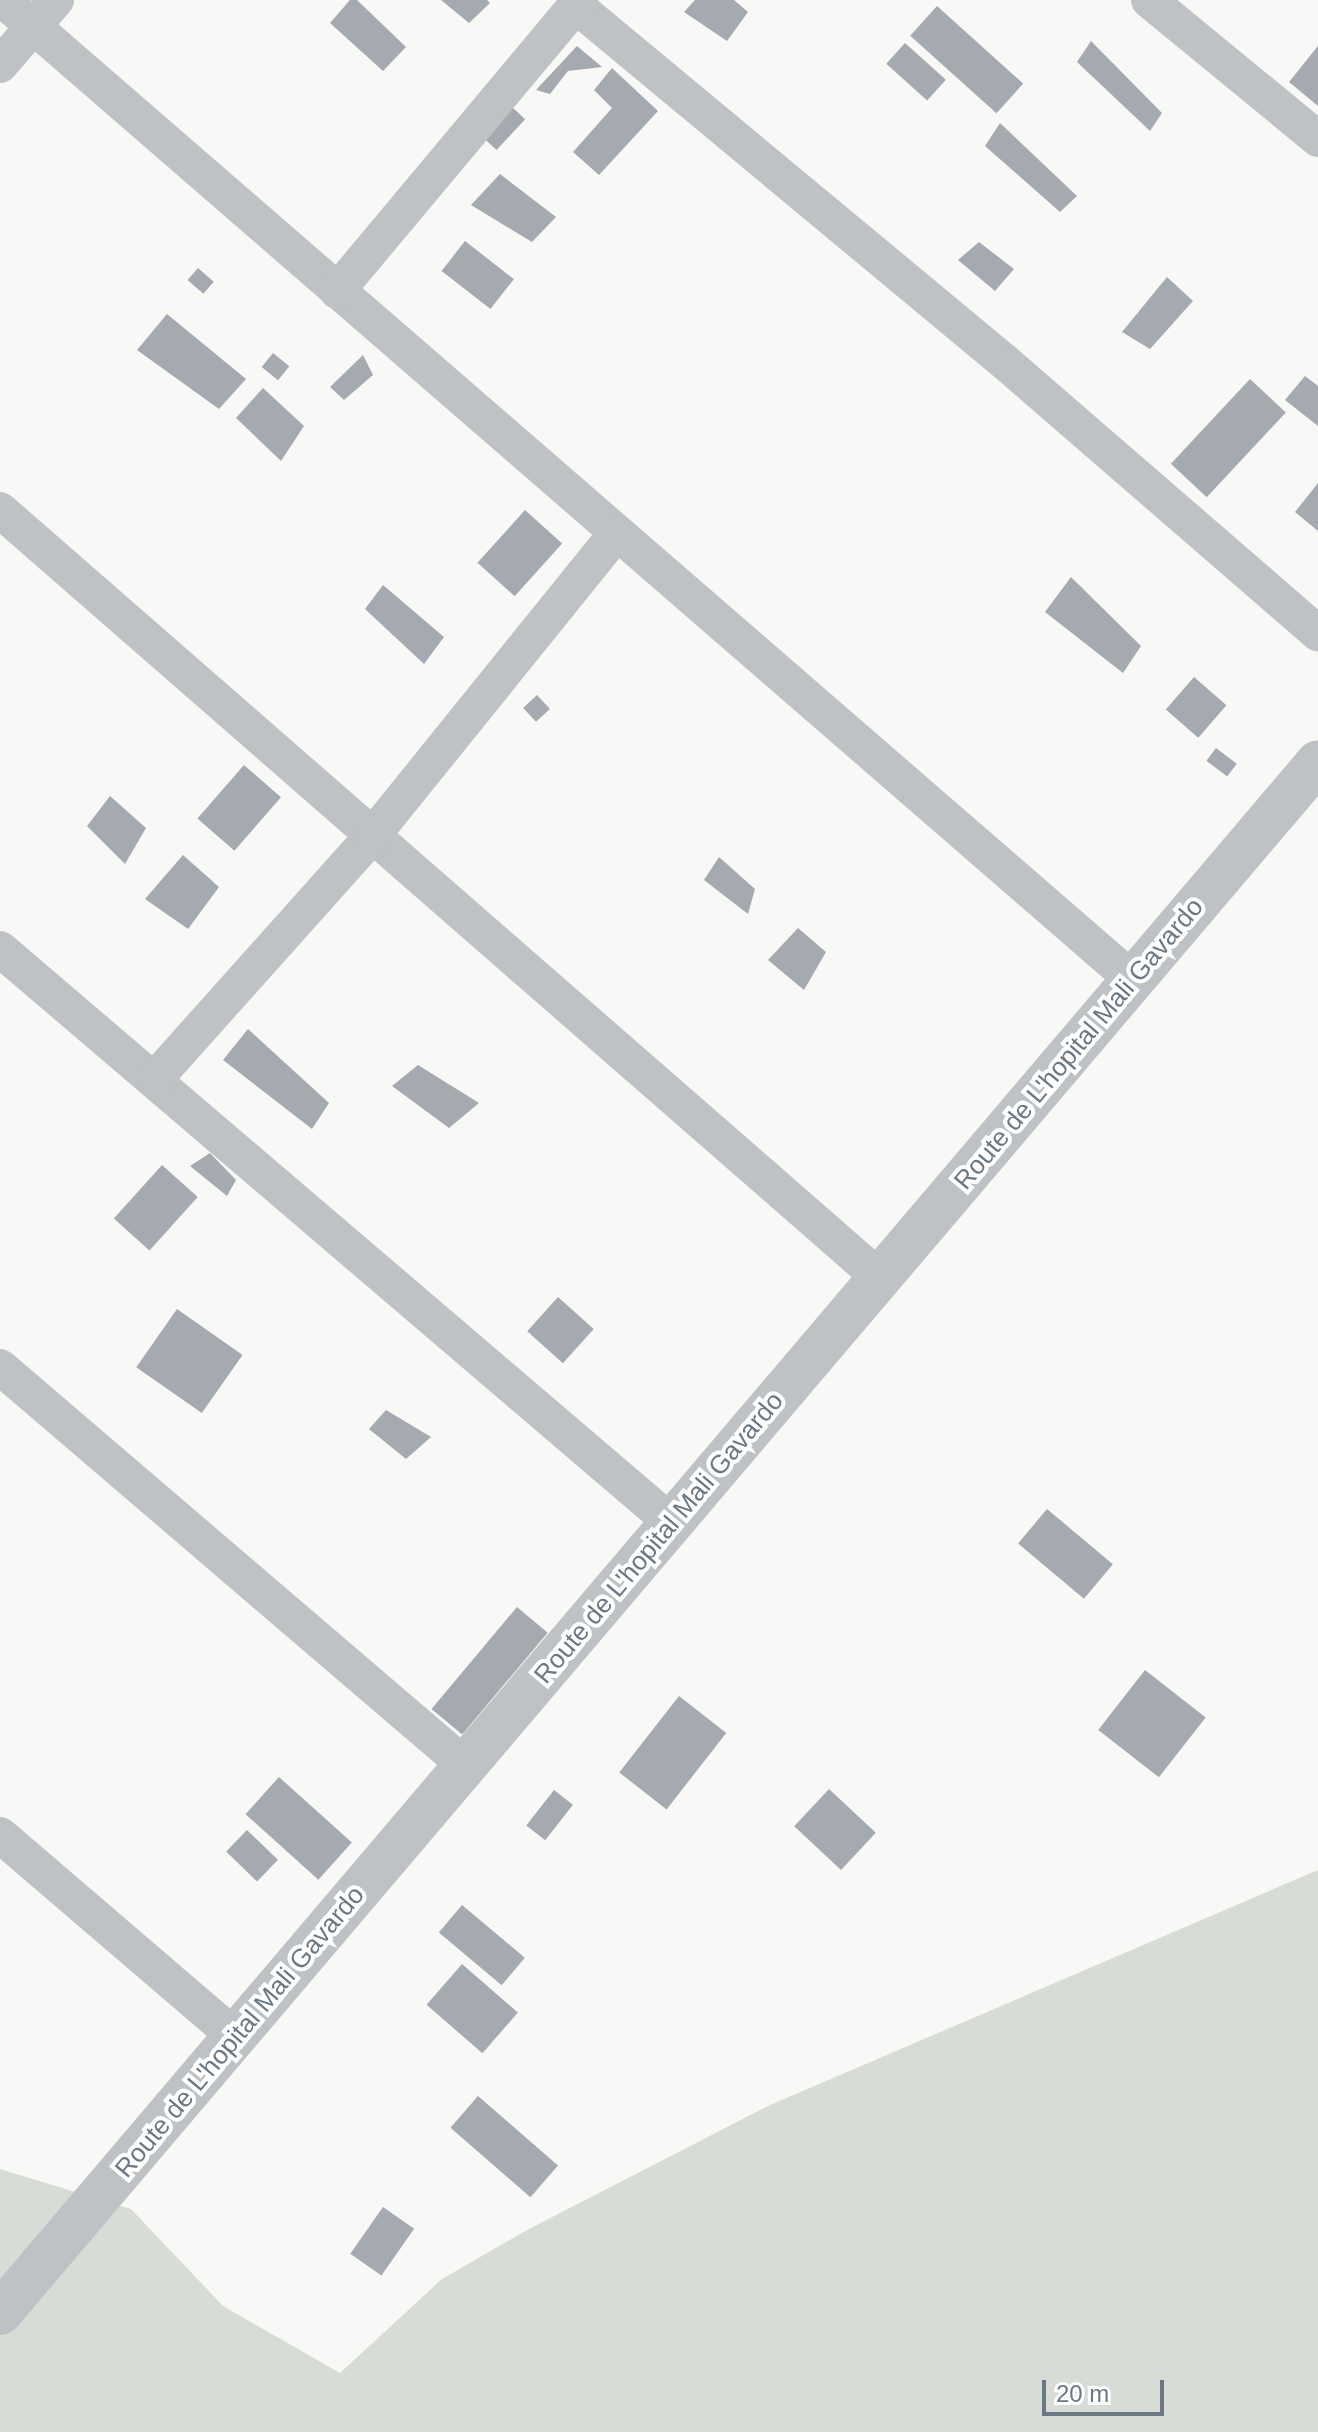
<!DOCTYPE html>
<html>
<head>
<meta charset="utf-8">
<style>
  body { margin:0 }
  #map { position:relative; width:1318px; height:2432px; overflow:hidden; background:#f8f8f6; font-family:Helvetica,sans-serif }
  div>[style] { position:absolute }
  .green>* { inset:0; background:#d8dcd6 }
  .building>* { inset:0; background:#a4aab0; transform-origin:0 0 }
  .minor>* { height:36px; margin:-18px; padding:0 18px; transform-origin:18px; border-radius:18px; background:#bec2c5 }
  .tertiary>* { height:44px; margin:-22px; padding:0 22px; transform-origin:22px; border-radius:22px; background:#bec2c5 }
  span { translate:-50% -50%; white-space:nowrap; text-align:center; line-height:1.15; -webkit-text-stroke:8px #fff; paint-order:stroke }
  .street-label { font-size:26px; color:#6b7883 }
  .scale { position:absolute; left:1042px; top:2380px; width:122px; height:36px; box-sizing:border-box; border:4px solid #6b7883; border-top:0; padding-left:10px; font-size:24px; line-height:28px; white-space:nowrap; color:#6b7883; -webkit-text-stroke:6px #fff; paint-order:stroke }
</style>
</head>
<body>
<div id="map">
  <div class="green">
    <i style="clip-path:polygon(1318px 1870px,1318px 2432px,0 2432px,0 2169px,131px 2209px,223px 2306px,340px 2373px,442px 2279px,527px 2230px,770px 2105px)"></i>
  </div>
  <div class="building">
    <i style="clip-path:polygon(350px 0,357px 0,406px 47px,383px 71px,330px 23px)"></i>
    <i style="clip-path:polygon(441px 0,487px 0,490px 3px,469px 23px)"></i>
    <i style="clip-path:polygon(695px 0,734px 0,748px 12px,727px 41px,684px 12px)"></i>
    <i style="left:937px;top:6px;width:116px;height:40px;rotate:42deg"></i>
    <i style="clip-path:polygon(1091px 41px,1162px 113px,1150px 131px,1077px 62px)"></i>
    <i style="left:905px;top:43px;width:55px;height:28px;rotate:42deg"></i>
    <i style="clip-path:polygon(577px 46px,602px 67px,568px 71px,550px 94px,536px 90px)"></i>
    <i style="clip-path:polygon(1318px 46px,1318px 106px,1289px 82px)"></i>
    <i style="clip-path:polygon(612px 68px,658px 111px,599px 175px,573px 152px,612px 108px,594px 90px)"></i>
    <i style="left:512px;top:107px;width:18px;height:42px;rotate:43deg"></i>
    <i style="clip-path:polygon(1000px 123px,1077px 196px,1060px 212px,985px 146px)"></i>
    <i style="clip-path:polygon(500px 174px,556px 217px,532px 242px,471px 205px)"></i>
    <i style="left:465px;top:241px;width:62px;height:38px;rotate:38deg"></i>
    <i style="clip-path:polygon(979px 242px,1014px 269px,995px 291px,958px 260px)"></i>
    <i style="left:198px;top:268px;width:21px;height:16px;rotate:41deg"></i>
    <i style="clip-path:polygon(1167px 277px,1193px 301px,1150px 349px,1122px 332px)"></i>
    <i style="clip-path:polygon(167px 314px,246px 379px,219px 409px,137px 350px)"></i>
    <i style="left:273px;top:353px;width:21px;height:18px;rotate:39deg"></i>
    <i style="clip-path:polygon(363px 355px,373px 375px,344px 400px,330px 387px)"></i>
    <i style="clip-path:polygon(1305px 376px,1318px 386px,1318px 426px,1285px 400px)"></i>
    <i style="left:1250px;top:379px;width:49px;height:116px;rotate:43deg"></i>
    <i style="clip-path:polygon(263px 388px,304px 426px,281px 461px,236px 418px)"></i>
    <i style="clip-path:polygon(1318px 483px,1318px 531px,1295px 512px)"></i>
    <i style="left:525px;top:510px;width:50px;height:71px;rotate:42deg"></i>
    <i style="clip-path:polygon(1071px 577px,1141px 646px,1123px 673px,1045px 612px)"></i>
    <i style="clip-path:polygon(383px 585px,444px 637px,424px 664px,365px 609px)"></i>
    <i style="left:1194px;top:677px;width:43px;height:43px;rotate:41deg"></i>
    <i style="left:537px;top:695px;width:19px;height:19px;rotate:47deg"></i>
    <i style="left:1216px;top:748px;width:26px;height:16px;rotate:37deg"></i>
    <i style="left:244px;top:765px;width:49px;height:71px;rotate:41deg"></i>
    <i style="clip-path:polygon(110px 796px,146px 828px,125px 864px,87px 826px)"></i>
    <i style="clip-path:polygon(183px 855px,219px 887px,188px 929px,145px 899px)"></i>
    <i style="clip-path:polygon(719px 857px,755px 889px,748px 914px,704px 880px)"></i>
    <i style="clip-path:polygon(798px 928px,826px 952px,804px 990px,768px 960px)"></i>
    <i style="clip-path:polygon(248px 1029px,329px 1103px,312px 1129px,223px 1060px)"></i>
    <i style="clip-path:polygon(418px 1065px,479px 1103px,449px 1128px,392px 1086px)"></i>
    <i style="clip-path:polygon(210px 1153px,236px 1180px,227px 1196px,190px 1166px)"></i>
    <i style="left:162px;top:1165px;width:48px;height:72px;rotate:42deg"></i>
    <i style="left:558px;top:1297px;width:48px;height:46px;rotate:42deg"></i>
    <i style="left:177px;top:1309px;width:80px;height:71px;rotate:35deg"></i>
    <i style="clip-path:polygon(386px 1410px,431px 1437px,406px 1459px,369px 1429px)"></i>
    <i style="left:1047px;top:1509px;width:86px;height:45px;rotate:40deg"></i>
    <i style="left:517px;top:1607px;width:40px;height:133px;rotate:40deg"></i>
    <i style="left:1145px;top:1670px;width:77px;height:76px;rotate:38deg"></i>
    <i style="left:679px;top:1696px;width:60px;height:97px;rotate:38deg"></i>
    <i style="left:279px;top:1777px;width:98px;height:50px;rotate:42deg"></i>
    <i style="left:829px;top:1789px;width:64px;height:51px;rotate:43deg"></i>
    <i style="left:554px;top:1790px;width:24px;height:45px;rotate:38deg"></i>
    <i style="left:247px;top:1830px;width:43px;height:30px;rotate:44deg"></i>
    <i style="left:462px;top:1905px;width:82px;height:36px;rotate:40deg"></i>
    <i style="left:462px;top:1964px;width:74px;height:54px;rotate:41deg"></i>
    <i style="left:478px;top:2096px;width:106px;height:42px;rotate:41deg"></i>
    <i style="left:383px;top:2207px;width:38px;height:57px;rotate:35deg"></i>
  </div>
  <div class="minor">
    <i style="left:3px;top:0;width:1496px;rotate:40.93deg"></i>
    <i style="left:1149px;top:0;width:219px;rotate:39.4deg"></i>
    <i style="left:575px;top:5px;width:560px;rotate:39.71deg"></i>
    <i style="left:1006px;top:363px;width:413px;rotate:40.9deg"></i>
    <i style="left:0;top:65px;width:86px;rotate:-49.3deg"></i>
    <i style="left:337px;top:291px;width:379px;rotate:-50.1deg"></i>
    <i style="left:0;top:510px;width:1168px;rotate:41.11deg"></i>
    <i style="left:0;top:949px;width:884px;rotate:40.5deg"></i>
    <i style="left:154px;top:1080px;width:329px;rotate:-48.2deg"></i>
    <i style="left:373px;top:835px;width:388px;rotate:-51.1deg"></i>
    <i style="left:0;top:1367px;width:613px;rotate:40.57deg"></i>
    <i style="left:0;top:1835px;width:311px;rotate:40.6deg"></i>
  </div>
  <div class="tertiary">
    <i style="left:0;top:2313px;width:2035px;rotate:-49.64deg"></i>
  </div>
  <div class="street-label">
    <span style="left:1079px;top:1044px;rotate:-50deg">Route de L'hopital Mali Gavardo</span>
    <span style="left:659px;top:1538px;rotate:-50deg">Route de L'hopital Mali Gavardo</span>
    <span style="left:240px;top:2032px;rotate:-50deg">Route de L'hopital Mali Gavardo</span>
  </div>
  <div class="scale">20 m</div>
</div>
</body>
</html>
